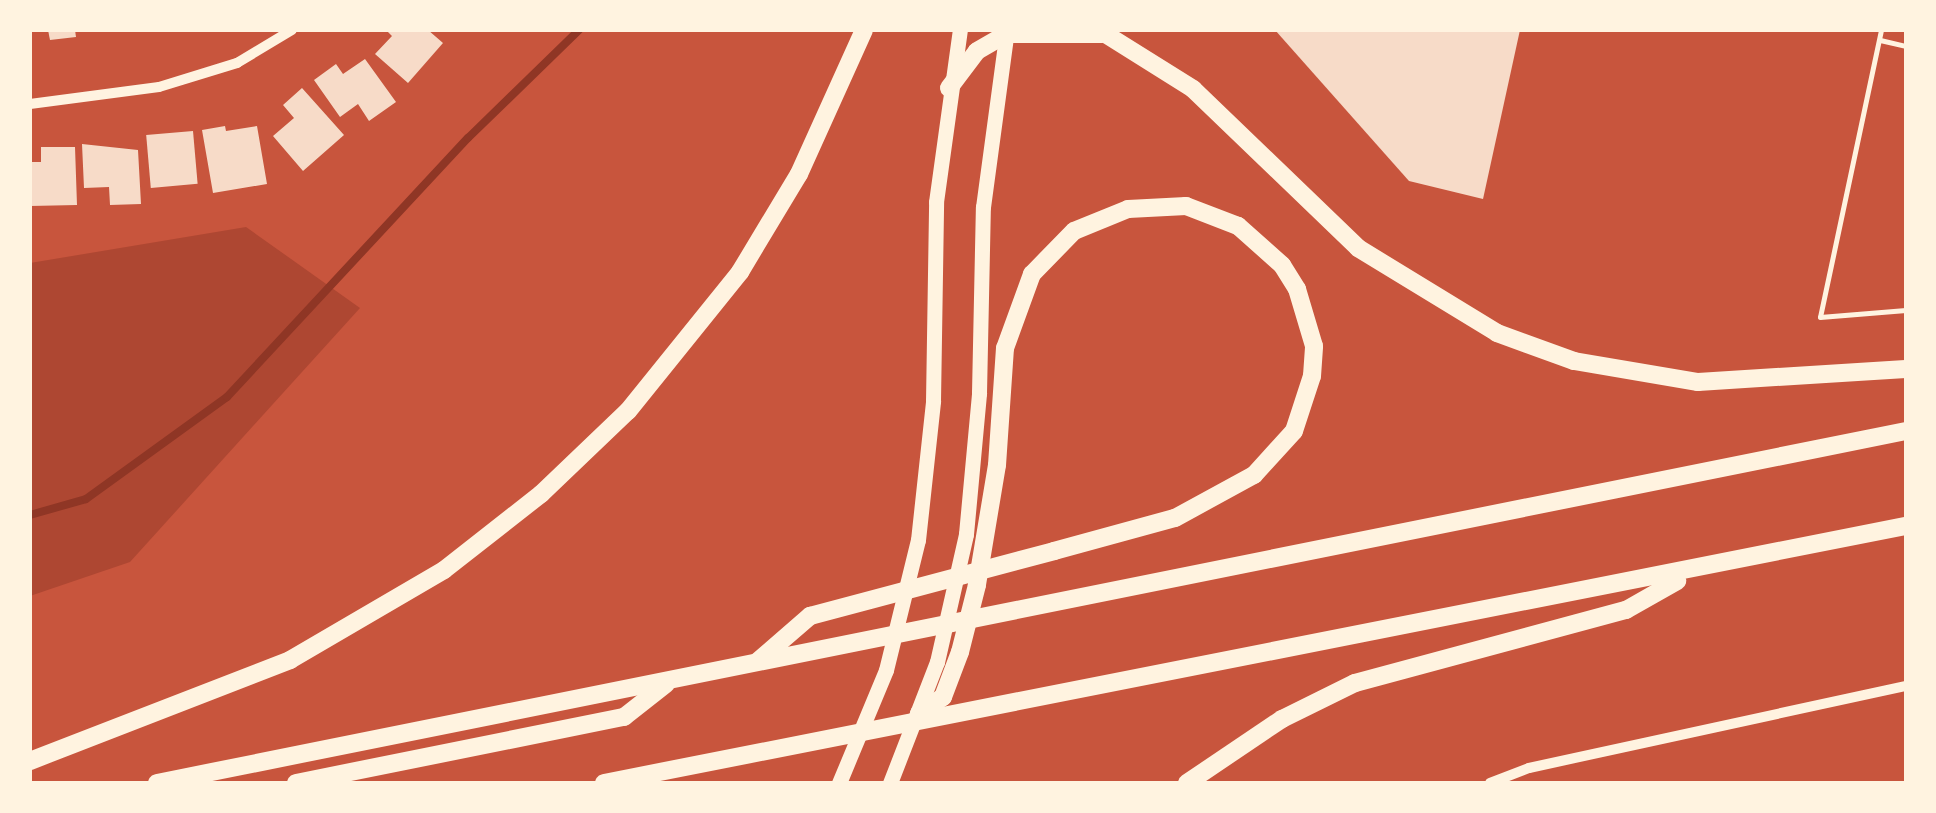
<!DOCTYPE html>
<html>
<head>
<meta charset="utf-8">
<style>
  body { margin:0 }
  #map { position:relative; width:1936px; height:813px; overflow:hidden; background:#c8553d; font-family:Bitter,serif }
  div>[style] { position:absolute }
  .green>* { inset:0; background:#ae4732 }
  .stream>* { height:8px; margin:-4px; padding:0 4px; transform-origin:4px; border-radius:4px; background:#8f3625 }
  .building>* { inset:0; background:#f7dbc8; transform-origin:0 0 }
  .service>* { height:5px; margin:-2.5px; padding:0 2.5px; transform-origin:2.5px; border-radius:2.5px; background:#fff3e0 }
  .minor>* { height:10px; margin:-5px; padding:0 5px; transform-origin:5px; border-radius:5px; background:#fff3e0 }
  .secondary>* { height:15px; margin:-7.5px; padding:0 7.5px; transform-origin:7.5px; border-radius:7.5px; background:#fff3e0 }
  .motorway>* { height:18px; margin:-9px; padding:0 9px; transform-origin:9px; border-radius:9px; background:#fff3e0 }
  span { translate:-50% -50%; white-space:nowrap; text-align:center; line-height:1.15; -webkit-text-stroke:9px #fff3e0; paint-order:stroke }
  .frame { position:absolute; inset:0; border:32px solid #fff3e0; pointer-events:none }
</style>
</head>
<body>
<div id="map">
  <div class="green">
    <i style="clip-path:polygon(246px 227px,360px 308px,130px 562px,30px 596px,30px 263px)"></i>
  </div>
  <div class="stream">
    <i style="left:30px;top:515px;width:58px;rotate:-15.9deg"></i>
    <i style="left:86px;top:499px;width:174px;rotate:-35.9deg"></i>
    <i style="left:227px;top:397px;width:354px;rotate:-47.1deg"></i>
    <i style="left:468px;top:138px;width:155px;rotate:-44.2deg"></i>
  </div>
  <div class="building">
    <i style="clip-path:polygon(48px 30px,75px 30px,76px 37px,50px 40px)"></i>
    <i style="clip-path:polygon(386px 30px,428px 30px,443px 43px,408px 83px,375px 54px,392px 36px)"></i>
    <i style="clip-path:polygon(1275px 30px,1520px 30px,1483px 199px,1409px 181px)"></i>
    <i style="clip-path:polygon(365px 59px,396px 102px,369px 121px,358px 104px,340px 117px,314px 80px,336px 64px,343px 74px)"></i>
    <i style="clip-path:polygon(302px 88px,344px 135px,303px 171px,273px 136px,294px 118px,283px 105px)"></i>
    <i style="clip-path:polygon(225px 126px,226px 131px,257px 126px,267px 184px,213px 193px,202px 130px)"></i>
    <i style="left:193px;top:131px;width:53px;height:47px;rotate:85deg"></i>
    <i style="clip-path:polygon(82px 144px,138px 150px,141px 204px,110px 205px,109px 187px,84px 188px)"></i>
    <i style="clip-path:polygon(41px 147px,75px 147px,77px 205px,30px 206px,30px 162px,41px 162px)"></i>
  </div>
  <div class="service">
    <i style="left:1881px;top:30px;width:293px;rotate:102deg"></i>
    <i style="left:1820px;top:317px;width:86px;rotate:-4.7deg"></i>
    <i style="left:1880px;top:40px;width:27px;rotate:13deg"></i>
  </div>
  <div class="minor">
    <i style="left:30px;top:104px;width:130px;rotate:-7.5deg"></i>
    <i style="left:159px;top:87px;width:82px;rotate:-17.1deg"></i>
    <i style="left:237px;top:63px;width:64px;rotate:-31deg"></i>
    <i style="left:1490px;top:783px;width:42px;rotate:-21deg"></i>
    <i style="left:1529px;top:768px;width:386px;rotate:-12.3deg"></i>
  </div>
  <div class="secondary">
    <i style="left:839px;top:783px;width:122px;rotate:-67.4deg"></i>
    <i style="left:886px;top:670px;width:134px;rotate:-76.2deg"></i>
    <i style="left:918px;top:540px;width:140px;rotate:-83.8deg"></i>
    <i style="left:933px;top:401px;width:199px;rotate:-89.1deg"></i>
    <i style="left:936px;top:202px;width:174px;rotate:-82.1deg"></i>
    <i style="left:890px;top:783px;width:130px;rotate:-68.8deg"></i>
    <i style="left:937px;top:662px;width:131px;rotate:-77.2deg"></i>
    <i style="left:966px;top:534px;width:142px;rotate:-84.7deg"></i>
    <i style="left:979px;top:393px;width:186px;rotate:-88.8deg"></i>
    <i style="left:983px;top:207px;width:179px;rotate:-82.3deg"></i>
  </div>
  <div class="motorway">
    <i style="left:1099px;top:30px;width:111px;rotate:32.1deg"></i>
    <i style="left:1193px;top:89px;width:229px;rotate:43.9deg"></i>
    <i style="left:1358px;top:248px;width:163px;rotate:31.4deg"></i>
    <i style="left:1497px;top:333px;width:82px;rotate:20deg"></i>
    <i style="left:1574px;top:361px;width:126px;rotate:9.6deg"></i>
    <i style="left:1698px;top:382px;width:208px;rotate:-3.6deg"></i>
    <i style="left:949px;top:88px;width:46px;rotate:-52.9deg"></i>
    <i style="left:977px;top:51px;width:34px;rotate:-30deg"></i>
    <i style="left:1007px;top:34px;width:95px"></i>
    <i style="left:758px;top:661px;width:69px;rotate:-40.9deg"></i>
    <i style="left:810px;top:616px;width:253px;rotate:-14.9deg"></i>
    <i style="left:1054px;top:551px;width:125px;rotate:-15.3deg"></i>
    <i style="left:1175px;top:518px;width:90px;rotate:-28.6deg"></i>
    <i style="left:1254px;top:475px;width:59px;rotate:-47.7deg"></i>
    <i style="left:1294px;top:431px;width:58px;rotate:-71.9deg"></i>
    <i style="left:1312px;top:376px;width:30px;rotate:-86deg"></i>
    <i style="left:1314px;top:346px;width:59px;rotate:-106.6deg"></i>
    <i style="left:1297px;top:289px;width:28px;rotate:-122deg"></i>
    <i style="left:1282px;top:265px;width:59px;rotate:-138.4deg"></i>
    <i style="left:1238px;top:226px;width:56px;rotate:-159deg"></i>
    <i style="left:1186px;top:206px;width:58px;rotate:177deg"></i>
    <i style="left:1128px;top:209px;width:58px;rotate:157.8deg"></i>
    <i style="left:1074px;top:231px;width:60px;rotate:134.3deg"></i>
    <i style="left:1032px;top:274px;width:79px;rotate:110deg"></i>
    <i style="left:1005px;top:348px;width:117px;rotate:93.9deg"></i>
    <i style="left:997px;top:465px;width:122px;rotate:99.5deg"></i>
    <i style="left:977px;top:585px;width:69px;rotate:104.2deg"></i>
    <i style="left:960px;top:652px;width:48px;rotate:110.7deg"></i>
    <i style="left:943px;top:697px;width:29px;rotate:146deg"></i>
    <i style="left:30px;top:761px;width:279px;rotate:-21.2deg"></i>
    <i style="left:290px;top:660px;width:178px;rotate:-30.3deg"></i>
    <i style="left:444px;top:570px;width:123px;rotate:-38.1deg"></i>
    <i style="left:541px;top:494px;width:120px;rotate:-43.7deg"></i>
    <i style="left:628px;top:411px;width:179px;rotate:-51.1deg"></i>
    <i style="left:740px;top:272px;width:114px;rotate:-59deg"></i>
    <i style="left:799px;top:174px;width:158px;rotate:-65.7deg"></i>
    <i style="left:157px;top:783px;width:1784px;rotate:-11.38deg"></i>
    <i style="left:296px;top:783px;width:335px;rotate:-11.4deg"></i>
    <i style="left:624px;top:717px;width:53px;rotate:-38.2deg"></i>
    <i style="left:604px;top:783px;width:1327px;rotate:-11.17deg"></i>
    <i style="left:1187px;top:783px;width:115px;rotate:-34deg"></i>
    <i style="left:1282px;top:719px;width:81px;rotate:-26.3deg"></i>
    <i style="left:1355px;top:683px;width:281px;rotate:-15.1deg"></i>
    <i style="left:1626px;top:610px;width:59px;rotate:-29.6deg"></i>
  </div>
  <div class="frame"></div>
</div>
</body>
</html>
